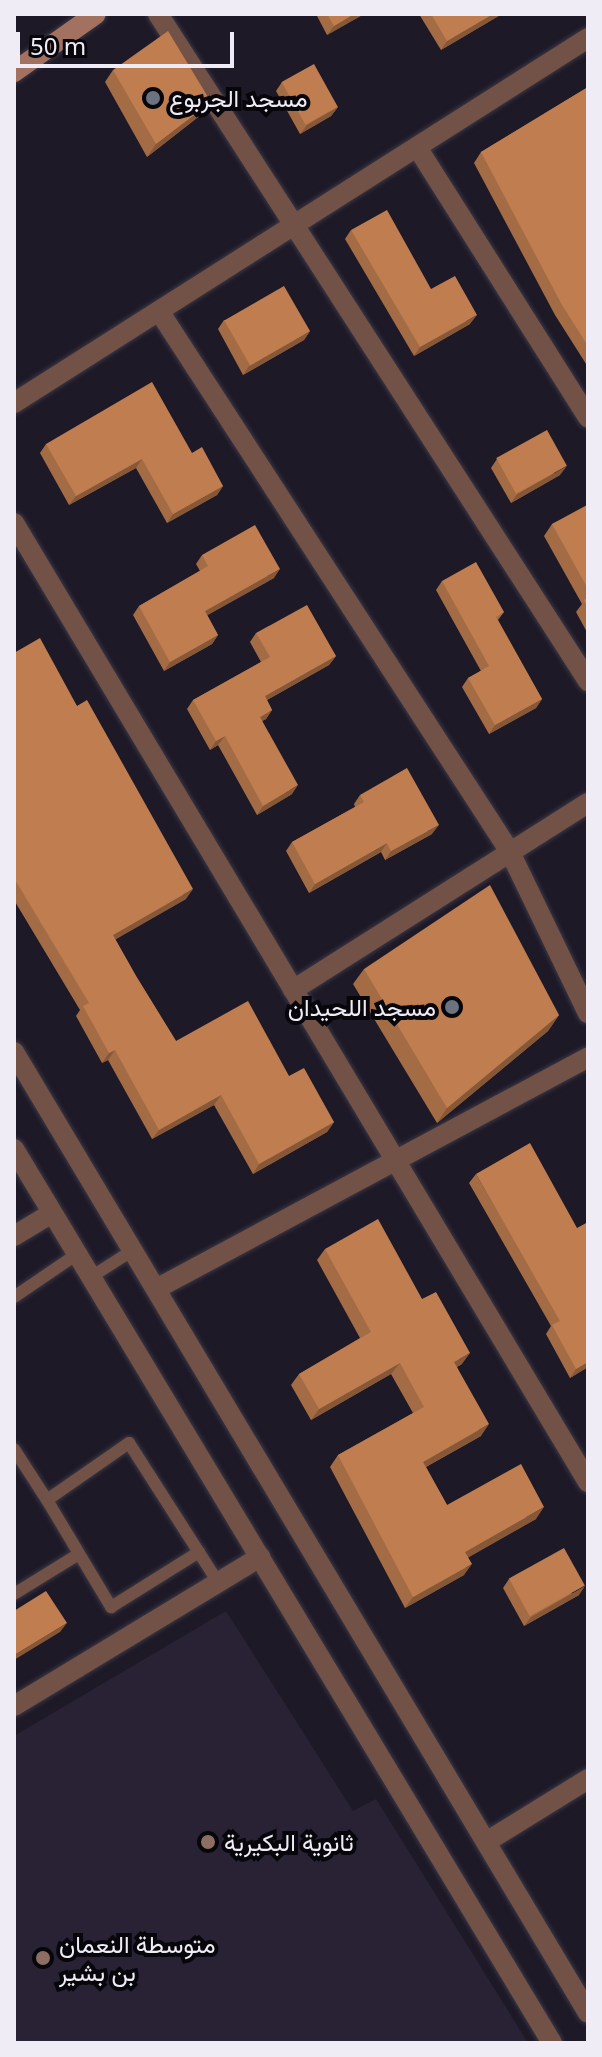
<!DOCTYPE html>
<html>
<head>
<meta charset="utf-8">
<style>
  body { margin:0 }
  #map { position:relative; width:602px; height:2057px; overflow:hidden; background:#1e1927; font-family:"Noto Sans",Vazirmatn,sans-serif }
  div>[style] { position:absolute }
  .built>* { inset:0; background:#292235 }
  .roads { filter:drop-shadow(0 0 2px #3b3744) drop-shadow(0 0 2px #3b3744) }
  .service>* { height:12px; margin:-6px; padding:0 6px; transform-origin:6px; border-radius:6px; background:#725247 }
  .minor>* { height:20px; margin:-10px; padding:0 10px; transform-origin:10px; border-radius:10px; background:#725247 }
  .secondary>* { height:20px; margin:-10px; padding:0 10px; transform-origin:10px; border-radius:10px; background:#a3715f }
  .wall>* { inset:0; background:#a46c45 }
  .shaded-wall>* { inset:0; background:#865838 }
  .building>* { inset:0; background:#bf7d50; transform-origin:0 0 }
  .dots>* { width:22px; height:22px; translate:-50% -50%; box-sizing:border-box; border:4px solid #07060b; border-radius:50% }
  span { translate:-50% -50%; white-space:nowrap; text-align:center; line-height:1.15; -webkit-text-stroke:8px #07060b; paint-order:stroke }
  .poi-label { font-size:24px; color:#f0ecf6 }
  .left { translate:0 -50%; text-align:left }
  .right { translate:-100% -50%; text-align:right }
  .frame { position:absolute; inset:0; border:16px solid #f0ecf6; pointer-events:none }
  .scale { position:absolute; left:16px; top:32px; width:218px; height:36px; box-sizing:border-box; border:4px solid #f0ecf6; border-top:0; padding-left:10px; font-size:24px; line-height:28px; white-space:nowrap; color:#f0ecf6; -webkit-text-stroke:6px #07060b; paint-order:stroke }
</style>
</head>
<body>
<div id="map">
  <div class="built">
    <i style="clip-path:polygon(226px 1611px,353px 1811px,376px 1799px,528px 2043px,14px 2043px,14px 1736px)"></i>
  </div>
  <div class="roads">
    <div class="service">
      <i style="left:91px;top:1277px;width:50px;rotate:-32.7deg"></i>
      <i style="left:14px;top:1297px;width:76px;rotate:-34.3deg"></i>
      <i style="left:14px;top:1449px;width:61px;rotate:57.1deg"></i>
      <i style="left:47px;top:1500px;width:100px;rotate:-34.8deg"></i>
      <i style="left:129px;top:1443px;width:165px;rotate:57.4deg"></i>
      <i style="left:47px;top:1500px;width:125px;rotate:59.1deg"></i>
      <i style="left:111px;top:1607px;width:104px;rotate:-32deg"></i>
      <i style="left:14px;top:1594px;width:76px;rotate:-31.6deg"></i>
    </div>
    <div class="minor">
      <i style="left:158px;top:14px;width:794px;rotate:57.19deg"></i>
      <i style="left:417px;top:147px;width:320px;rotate:57.7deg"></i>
      <i style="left:159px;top:311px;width:645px;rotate:57.02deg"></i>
      <i style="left:510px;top:852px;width:179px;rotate:64.2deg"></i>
      <i style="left:14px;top:403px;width:680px;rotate:-32.45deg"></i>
      <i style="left:14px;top:523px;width:1118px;rotate:59.1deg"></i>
      <i style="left:293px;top:990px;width:349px;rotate:-32.4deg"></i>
      <i style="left:14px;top:1052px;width:1119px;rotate:59.15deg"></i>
      <i style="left:14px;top:1149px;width:1043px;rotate:58.96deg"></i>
      <i style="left:14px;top:1236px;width:44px;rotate:-31.2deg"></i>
      <i style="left:156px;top:1289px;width:490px;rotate:-28.2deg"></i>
      <i style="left:14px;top:1706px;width:288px;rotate:-31.2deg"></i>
      <i style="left:486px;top:1842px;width:120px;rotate:-31.7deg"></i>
    </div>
    <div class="secondary">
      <i style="left:14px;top:72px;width:100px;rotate:-35.3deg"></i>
    </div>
  </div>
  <div class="wall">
    <i style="clip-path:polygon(316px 14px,364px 14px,327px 35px)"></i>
    <i style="clip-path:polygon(419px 14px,502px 14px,441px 50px)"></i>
    <i style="clip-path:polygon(113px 70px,202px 114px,147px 157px,105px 82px)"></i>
    <i style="clip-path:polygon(282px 82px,338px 107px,331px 116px,300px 134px,276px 91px)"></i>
    <i style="clip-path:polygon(588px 87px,588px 367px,555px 315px,474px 163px,481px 152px)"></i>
    <i style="clip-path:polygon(351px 230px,470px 324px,414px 356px,345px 239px)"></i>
    <i style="clip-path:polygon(224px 320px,310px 331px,304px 340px,243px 375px,218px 329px)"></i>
    <i style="clip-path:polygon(46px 444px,192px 453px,223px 486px,217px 495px,167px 523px,136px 468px,69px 505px,40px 453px)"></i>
    <i style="clip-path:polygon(497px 459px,560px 475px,511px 503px,491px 468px)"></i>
    <i style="clip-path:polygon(588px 507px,588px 634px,576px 612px,582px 604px,544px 536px,552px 524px)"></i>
    <i style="clip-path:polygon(202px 555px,274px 578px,207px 615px,218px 635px,212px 644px,164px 671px,133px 615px,139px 606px,200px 571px,196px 564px)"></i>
    <i style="clip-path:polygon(442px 581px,504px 612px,498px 620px,542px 699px,536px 708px,489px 734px,462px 687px,468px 678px,481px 671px,436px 590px)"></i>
    <i style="clip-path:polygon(256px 633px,336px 656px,329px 665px,267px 700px,272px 710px,266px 719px,262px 721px,292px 794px,257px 815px,218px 745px,210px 750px,187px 709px,193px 700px,261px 662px,250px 642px)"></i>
    <i style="clip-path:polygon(14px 653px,77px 706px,186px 899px,115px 939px,136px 976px,176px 1041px,289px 1076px,334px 1122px,327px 1132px,253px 1174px,214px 1105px,152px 1139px,108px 1060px,102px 1063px,76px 1016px,80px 1010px,14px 900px)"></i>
    <i style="clip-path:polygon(360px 795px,432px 834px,385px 860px,381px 852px,309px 893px,286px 851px,292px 842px,355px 807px,354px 804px)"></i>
    <i style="clip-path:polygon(364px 969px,559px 1015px,548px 1031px,437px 1123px,353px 984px)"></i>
    <i style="clip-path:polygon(476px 1174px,588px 1367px,570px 1378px,546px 1334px,551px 1326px,469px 1183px)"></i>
    <i style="clip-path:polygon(325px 1249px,422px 1299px,462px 1364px,457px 1367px,481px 1436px,426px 1467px,447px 1505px,536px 1519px,468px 1557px,464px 1575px,405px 1608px,330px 1467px,338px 1455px,413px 1413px,391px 1374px,311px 1420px,291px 1385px,299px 1374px,360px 1338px,317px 1260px)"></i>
    <i style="clip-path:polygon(509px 1579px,579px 1595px,524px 1626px,503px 1588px)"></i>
  </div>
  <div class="shaded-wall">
    <i style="clip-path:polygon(354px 14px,364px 14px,327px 35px,334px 26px)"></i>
    <i style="clip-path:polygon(493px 14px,502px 14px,441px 50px,447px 41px)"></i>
    <i style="clip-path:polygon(211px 102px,202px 114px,147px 157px,156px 144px)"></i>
    <i style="clip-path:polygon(338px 107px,331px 116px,300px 134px,307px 125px)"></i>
    <i style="clip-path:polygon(477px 315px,470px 324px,414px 356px,420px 347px)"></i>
    <i style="clip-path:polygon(310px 331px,304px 340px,243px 375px,249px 366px)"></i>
    <i style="clip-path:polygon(142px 459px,136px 468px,69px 505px,76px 496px)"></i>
    <i style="clip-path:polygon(567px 466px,560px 475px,511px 503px,517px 494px)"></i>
    <i style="clip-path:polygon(223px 486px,217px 495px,167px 523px,173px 514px)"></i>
    <i style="clip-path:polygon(280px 569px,274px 578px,199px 620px,205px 611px)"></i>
    <i style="clip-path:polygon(218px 635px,212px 644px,164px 671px,170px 662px)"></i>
    <i style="clip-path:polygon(336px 656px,329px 665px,258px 705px,265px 696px)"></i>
    <i style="clip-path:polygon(542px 699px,536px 708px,489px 734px,495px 725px)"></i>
    <i style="clip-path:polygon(272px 710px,266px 719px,253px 726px,260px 717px)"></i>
    <i style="clip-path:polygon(225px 736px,218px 745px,210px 750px,216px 741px)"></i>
    <i style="clip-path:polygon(298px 785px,292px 794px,257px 815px,263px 806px)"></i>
    <i style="clip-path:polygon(439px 825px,432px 834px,385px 860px,391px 851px)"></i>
    <i style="clip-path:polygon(387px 843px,381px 852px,309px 893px,315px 884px)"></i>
    <i style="clip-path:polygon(193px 889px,186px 899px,106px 945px,113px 935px)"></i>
    <i style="clip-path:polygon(559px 1015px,548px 1031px,437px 1123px,447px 1108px)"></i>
    <i style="clip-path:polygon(115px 1050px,108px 1060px,102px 1063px,109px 1053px)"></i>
    <i style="clip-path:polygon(221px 1095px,214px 1105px,152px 1139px,159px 1130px)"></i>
    <i style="clip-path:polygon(334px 1122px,327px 1132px,253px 1174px,259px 1164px)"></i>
    <i style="clip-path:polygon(470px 1353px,462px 1364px,446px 1373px,454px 1362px)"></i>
    <i style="clip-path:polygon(588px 1362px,588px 1367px,570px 1378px,576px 1369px)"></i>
    <i style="clip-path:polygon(400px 1363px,391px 1374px,311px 1420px,319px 1409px)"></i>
    <i style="clip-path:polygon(489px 1424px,481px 1436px,415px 1473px,423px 1462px)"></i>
    <i style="clip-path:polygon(544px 1507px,536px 1519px,457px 1564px,465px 1552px)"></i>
    <i style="clip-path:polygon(472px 1564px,464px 1575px,405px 1608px,413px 1597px)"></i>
    <i style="clip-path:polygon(585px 1586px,579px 1595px,524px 1626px,531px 1617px)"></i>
    <i style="clip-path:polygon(67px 1623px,60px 1632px,14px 1660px,14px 1657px,16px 1654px)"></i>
  </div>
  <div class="building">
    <i style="clip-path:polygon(327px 14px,354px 14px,334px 26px)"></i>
    <i style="clip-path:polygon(431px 14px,493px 14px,447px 41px)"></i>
    <i style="clip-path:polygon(168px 31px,211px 102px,156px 144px,113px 70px)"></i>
    <i style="left:314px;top:64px;width:49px;height:37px;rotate:61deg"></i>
    <i style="clip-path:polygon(588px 87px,588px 346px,562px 305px,481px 152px)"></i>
    <i style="clip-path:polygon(387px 210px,431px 289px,455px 276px,477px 315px,420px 347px,351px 230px)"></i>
    <i style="left:284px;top:286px;width:52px;height:69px;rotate:60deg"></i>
    <i style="clip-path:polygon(152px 382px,192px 453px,202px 447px,223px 486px,173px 514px,142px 459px,76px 496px,46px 444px)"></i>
    <i style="left:547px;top:430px;width:41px;height:58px;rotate:61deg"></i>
    <i style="clip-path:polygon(587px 505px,588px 507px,588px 589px,552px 524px)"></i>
    <i style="clip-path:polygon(255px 525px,280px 569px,205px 611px,218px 635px,170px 662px,139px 606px,208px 566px,202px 555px)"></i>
    <i style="clip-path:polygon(476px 562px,504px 612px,496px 617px,542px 699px,495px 725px,468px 678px,489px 666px,442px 581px)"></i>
    <i style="clip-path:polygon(588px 598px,588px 608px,584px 600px)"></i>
    <i style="clip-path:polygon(307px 605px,336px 656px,265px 696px,272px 710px,260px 717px,298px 785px,263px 806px,225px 736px,216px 741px,193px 700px,270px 657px,256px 633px)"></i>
    <i style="clip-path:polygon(40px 638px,77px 706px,87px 700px,193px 889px,113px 935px,136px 976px,176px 1041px,248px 1001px,289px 1076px,304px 1068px,334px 1122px,259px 1164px,221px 1095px,159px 1130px,115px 1050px,109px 1053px,83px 1006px,89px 1003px,14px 878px,14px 742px,16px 741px,14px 736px,14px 653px)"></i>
    <i style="clip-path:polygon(407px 768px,439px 825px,391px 851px,387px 843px,315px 884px,292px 842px,364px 802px,360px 795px)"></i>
    <i style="clip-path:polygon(490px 885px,559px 1015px,447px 1108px,364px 969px)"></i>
    <i style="clip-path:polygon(530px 1143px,577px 1228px,588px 1222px,588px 1362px,576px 1369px,552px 1325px,560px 1321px,476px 1174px)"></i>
    <i style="clip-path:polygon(378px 1219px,422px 1299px,436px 1292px,470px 1353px,454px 1362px,489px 1424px,423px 1462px,447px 1505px,521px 1464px,544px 1507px,465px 1552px,472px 1564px,413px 1597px,338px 1455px,424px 1407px,400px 1363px,319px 1409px,299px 1374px,371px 1332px,325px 1249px)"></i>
    <i style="left:564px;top:1548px;width:43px;height:63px;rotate:61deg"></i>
    <i style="clip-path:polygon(46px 1591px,67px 1623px,16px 1654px,14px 1650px,14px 1611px)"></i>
  </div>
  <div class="dots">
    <i style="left:153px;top:98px;background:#6b7280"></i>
    <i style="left:452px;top:1007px;background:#6b7280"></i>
    <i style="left:208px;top:1842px;background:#8d6e63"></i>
    <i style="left:43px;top:1958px;background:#8d6e63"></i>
  </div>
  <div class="poi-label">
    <span class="left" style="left:169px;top:98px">مسجد الجربوع</span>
    <span class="right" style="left:436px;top:1007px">مسجد اللحيدان</span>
    <span class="left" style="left:224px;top:1842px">ثانوية البكيرية</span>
    <span class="left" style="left:59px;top:1958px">متوسطة النعمان<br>بن بشير</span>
  </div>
  <div class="frame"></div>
  <div class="scale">50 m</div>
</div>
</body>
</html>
